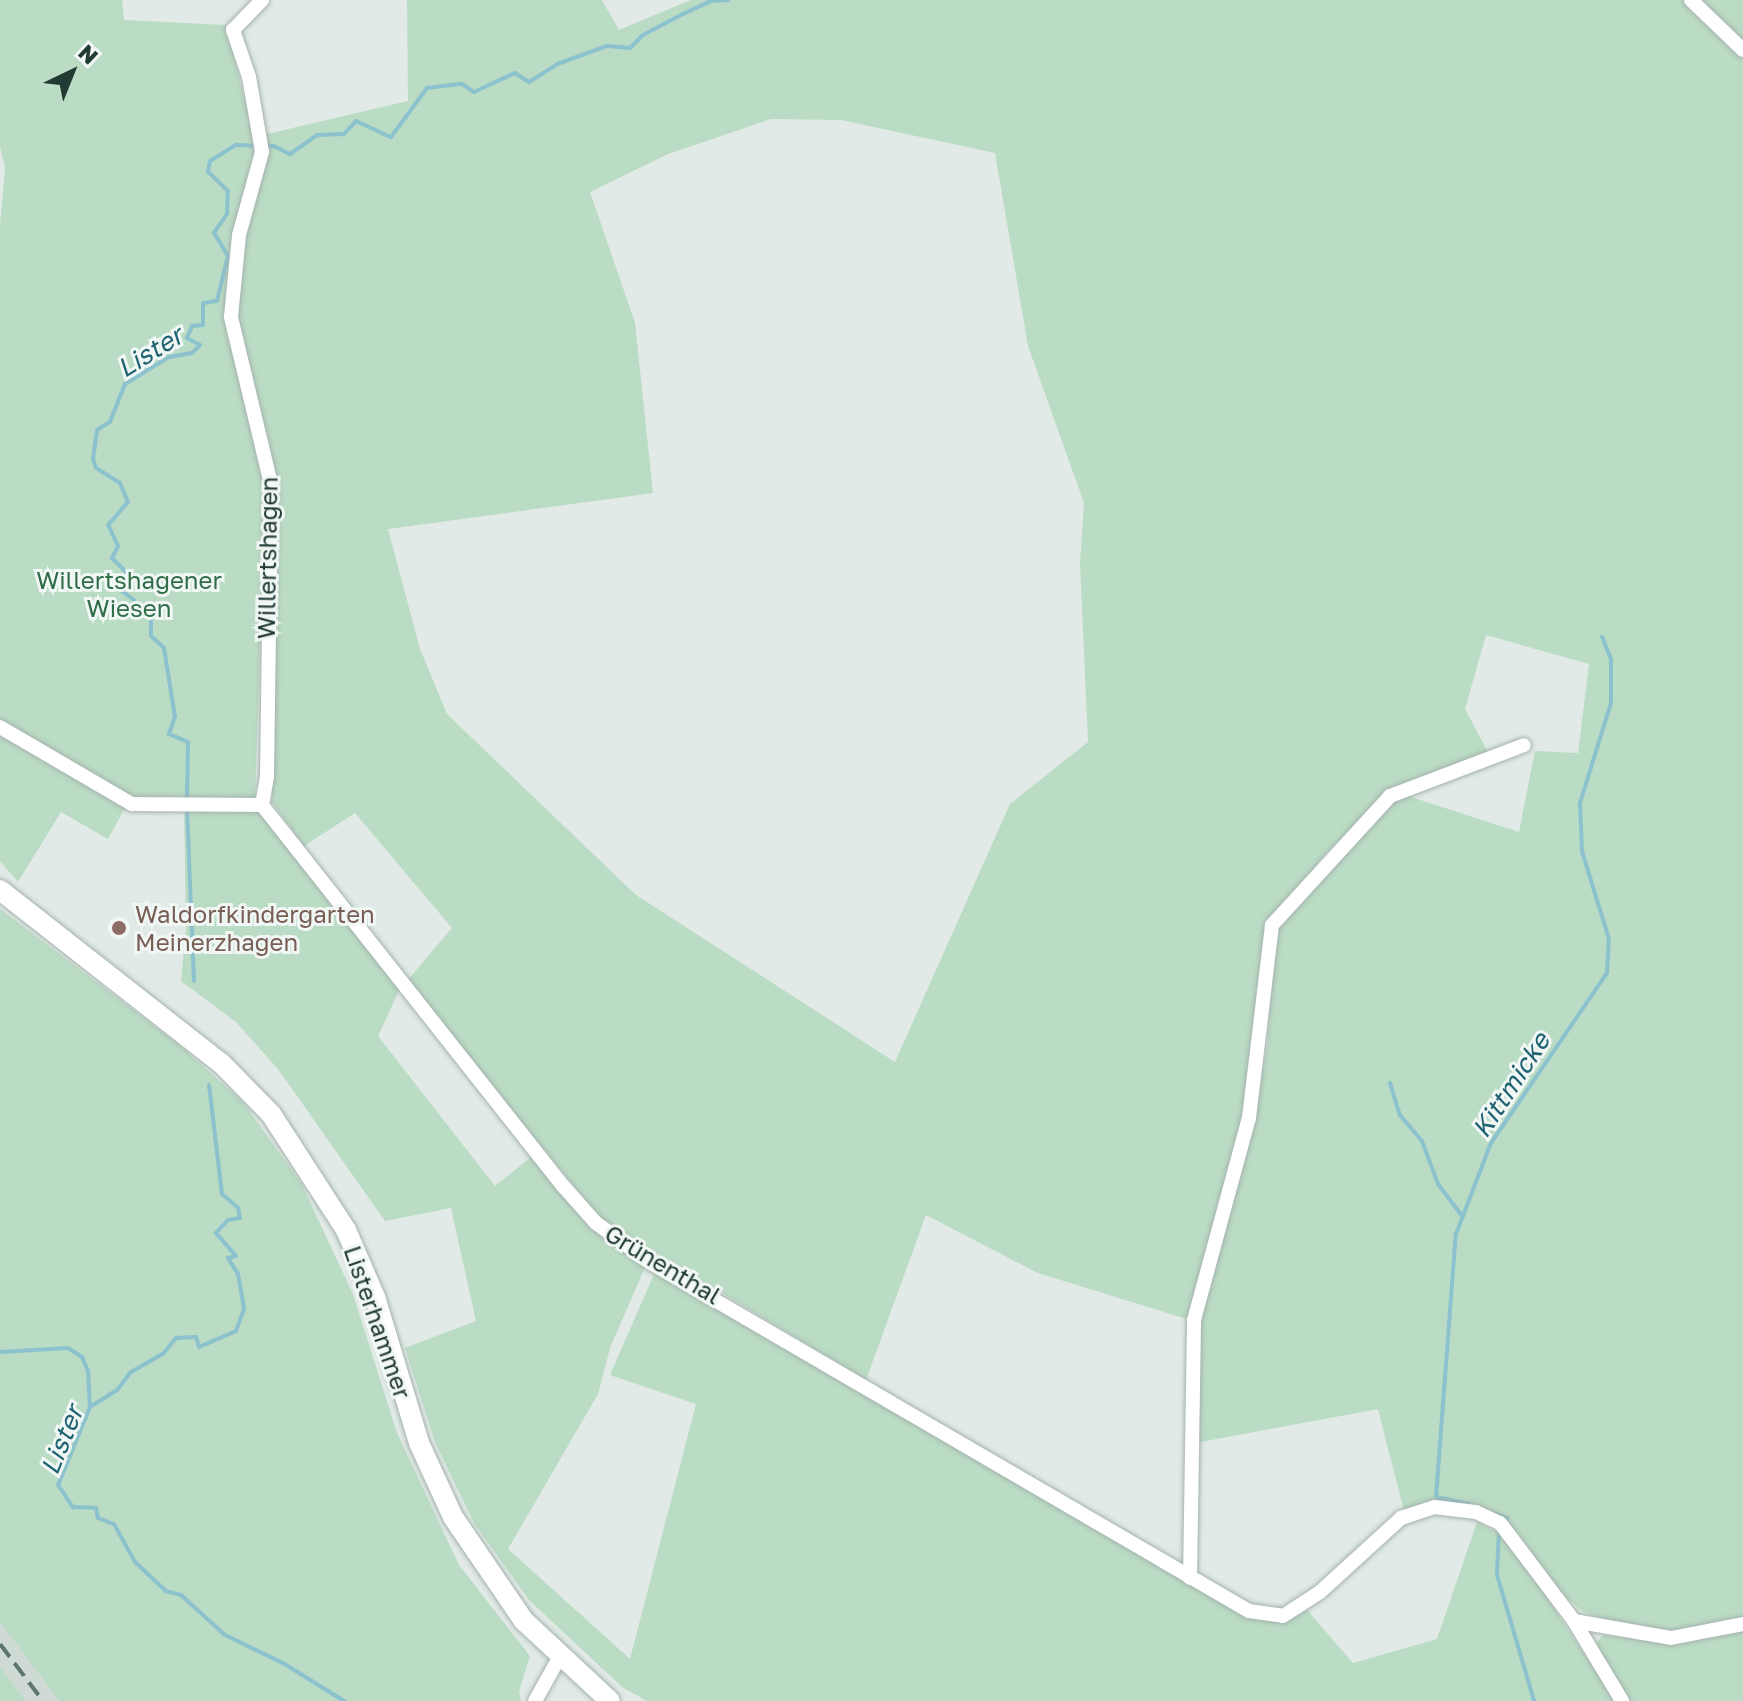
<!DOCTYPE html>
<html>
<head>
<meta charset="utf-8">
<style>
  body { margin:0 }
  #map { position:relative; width:1743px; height:1701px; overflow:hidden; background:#e1eae6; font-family:"Golos Text",sans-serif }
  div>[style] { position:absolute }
  .built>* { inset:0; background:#cfdad5 }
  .green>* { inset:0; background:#badbc4 }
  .stream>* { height:4px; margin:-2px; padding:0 2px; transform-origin:2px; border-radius:2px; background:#8bc2cd }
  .roads { filter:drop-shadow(0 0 2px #a4b2ad) drop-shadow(0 0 2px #a4b2ad) }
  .street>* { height:14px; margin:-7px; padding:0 7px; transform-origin:7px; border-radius:7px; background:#fff }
  .secondary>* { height:20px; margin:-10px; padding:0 10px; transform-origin:10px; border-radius:10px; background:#fff }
  .rail>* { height:4px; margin-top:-2px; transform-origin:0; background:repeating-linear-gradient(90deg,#5c766f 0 16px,transparent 0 24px) }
  .dots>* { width:22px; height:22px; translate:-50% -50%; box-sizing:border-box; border:4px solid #f1f7f4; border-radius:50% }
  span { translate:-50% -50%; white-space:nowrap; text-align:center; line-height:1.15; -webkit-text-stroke:6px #f1f7f4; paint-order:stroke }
  .street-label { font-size:24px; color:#223a34 }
  .park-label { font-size:24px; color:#2f6e48 }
  .education-label { font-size:24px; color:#785e54 }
  .left { translate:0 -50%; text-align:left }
  .water-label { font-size:26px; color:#206372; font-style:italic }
  .north { position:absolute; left:32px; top:32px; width:80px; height:80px; -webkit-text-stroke:6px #f1f7f4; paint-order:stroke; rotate:43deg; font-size:22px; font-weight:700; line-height:32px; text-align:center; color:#223a34 }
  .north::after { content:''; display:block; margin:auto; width:28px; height:36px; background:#223a34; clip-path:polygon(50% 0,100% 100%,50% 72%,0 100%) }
</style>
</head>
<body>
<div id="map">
  <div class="built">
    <i style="clip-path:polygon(0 1622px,59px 1701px,26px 1701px,0 1666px)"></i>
  </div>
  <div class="green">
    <i style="clip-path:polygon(evenodd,0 0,122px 0,124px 20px,226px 25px,254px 137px,408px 101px,407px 0,602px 0,619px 30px,691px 0,1685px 0,1743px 57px,1743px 1621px,1668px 1632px,1626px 1628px,1582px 1611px,1560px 1592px,1518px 1533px,1480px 1506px,1435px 1500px,1405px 1515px,1378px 1409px,1195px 1443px,1196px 1321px,1254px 1119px,1267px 1047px,1277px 929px,1388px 804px,1405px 795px,1519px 832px,1535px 751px,1578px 753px,1589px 664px,1486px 635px,1465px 709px,1489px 754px,1387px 795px,1325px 854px,1266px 928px,1244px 1116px,1190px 1320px,1038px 1273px,926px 1215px,866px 1380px,602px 1220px,406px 982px,452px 928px,355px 813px,304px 846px,272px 802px,274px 488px,269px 442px,240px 344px,232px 349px,265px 490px,255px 798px,145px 804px,0 725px,0 226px,5px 167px,0 147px,0 0,771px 119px,841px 120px,995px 153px,1028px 346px,1084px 503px,1080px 563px,1088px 742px,1010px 804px,895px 1062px,636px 895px,447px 714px,420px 649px,388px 529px,653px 493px,635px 323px,590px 192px,668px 154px,771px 119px)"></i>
    <i style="clip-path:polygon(1700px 0,1743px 0,1743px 42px)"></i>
    <i style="clip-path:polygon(0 736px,126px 806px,108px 839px,61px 812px,18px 882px,0 861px)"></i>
    <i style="clip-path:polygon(184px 808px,260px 808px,402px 984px,378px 1036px,495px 1186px,531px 1157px,589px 1227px,646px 1265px,610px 1348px,598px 1394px,508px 1549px,630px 1659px,696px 1404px,610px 1375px,655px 1272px,1281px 1622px,1307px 1610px,1353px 1663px,1437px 1639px,1477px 1522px,1507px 1537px,1615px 1701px,647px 1701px,622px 1687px,529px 1600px,474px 1523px,435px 1442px,405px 1348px,476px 1321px,451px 1208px,385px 1221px,278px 1069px,236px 1022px,181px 981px,186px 928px)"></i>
    <i style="clip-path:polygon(0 909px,178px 1044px,242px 1101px,301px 1183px,353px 1294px,397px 1433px,459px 1565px,530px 1656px,519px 1691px,521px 1701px,59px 1701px,0 1622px)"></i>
    <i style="clip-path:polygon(1743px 1628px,1743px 1701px,1630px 1701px,1595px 1645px,1603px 1635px,1669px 1644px)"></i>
    <i style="clip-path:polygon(0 1666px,26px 1701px,0 1701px)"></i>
  </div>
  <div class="stream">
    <i style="left:187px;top:799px;width:57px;rotate:-89deg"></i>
    <i style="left:188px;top:742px;width:21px;rotate:-157deg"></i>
    <i style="left:169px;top:734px;width:18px;rotate:-71deg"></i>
    <i style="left:175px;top:717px;width:70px;rotate:-99.1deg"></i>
    <i style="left:164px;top:648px;width:18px;rotate:-137deg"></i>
    <i style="left:151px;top:636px;width:24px;rotate:-90deg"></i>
    <i style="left:151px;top:612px;width:16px;rotate:162deg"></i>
    <i style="left:136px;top:617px;width:17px;rotate:-97deg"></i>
    <i style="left:134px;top:600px;width:15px;rotate:-143deg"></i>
    <i style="left:122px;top:591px;width:19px;rotate:-78deg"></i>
    <i style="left:126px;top:572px;width:20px;rotate:-135deg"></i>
    <i style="left:112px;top:558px;width:13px;rotate:-63deg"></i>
    <i style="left:118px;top:546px;width:23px;rotate:-115deg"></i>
    <i style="left:108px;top:525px;width:30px;rotate:-49deg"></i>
    <i style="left:128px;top:502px;width:21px;rotate:-113deg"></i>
    <i style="left:120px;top:483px;width:28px;rotate:-148deg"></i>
    <i style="left:96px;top:468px;width:9px;rotate:-108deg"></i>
    <i style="left:93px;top:459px;width:29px;rotate:-82deg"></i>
    <i style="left:97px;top:430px;width:15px;rotate:-32deg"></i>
    <i style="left:110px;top:422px;width:41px;rotate:-68.5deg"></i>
    <i style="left:125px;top:384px;width:52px;rotate:-31.5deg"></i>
    <i style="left:169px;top:357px;width:23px;rotate:-10deg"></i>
    <i style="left:192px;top:353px;width:11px;rotate:-45deg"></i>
    <i style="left:200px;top:345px;width:15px;rotate:-152deg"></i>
    <i style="left:187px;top:338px;width:13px;rotate:-67deg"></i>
    <i style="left:192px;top:326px;width:11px;rotate:-5deg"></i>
    <i style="left:203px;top:325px;width:22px;rotate:-90deg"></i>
    <i style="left:203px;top:303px;width:14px;rotate:-8deg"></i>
    <i style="left:217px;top:301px;width:46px;rotate:-76.3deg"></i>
    <i style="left:228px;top:256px;width:27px;rotate:-121deg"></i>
    <i style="left:214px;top:233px;width:23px;rotate:-56deg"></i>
    <i style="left:227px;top:214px;width:23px;rotate:-88deg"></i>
    <i style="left:228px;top:191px;width:28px;rotate:-136deg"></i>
    <i style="left:208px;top:172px;width:11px;rotate:-80deg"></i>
    <i style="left:210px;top:161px;width:31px;rotate:-32deg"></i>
    <i style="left:236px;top:145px;width:38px;rotate:2deg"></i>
    <i style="left:274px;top:146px;width:18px;rotate:27deg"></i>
    <i style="left:290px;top:154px;width:33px;rotate:-35deg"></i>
    <i style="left:317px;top:135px;width:27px;rotate:-2deg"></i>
    <i style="left:344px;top:134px;width:18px;rotate:-47deg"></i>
    <i style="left:356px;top:121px;width:38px;rotate:25deg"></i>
    <i style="left:391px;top:137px;width:61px;rotate:-53.7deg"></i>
    <i style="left:427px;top:88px;width:35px;rotate:-7deg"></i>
    <i style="left:462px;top:84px;width:14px;rotate:34deg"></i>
    <i style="left:474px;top:92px;width:45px;rotate:-24.9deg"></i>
    <i style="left:515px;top:73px;width:17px;rotate:33deg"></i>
    <i style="left:529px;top:82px;width:36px;rotate:-32deg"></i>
    <i style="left:560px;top:63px;width:50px;rotate:-19.9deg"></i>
    <i style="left:607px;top:46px;width:23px;rotate:5deg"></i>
    <i style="left:630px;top:48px;width:18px;rotate:-45deg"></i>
    <i style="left:643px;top:35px;width:45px;rotate:-27.7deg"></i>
    <i style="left:683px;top:14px;width:31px;rotate:-25deg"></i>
    <i style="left:711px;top:1px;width:17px;rotate:-3deg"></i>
    <i style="left:187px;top:808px;width:173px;rotate:87.7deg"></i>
    <i style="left:1390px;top:1083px;width:34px;rotate:73deg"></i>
    <i style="left:1400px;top:1115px;width:34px;rotate:50deg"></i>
    <i style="left:1422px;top:1141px;width:46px;rotate:69.6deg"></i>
    <i style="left:1438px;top:1184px;width:40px;rotate:53deg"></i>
    <i style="left:209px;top:1085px;width:110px;rotate:83.2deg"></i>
    <i style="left:222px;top:1194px;width:21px;rotate:41deg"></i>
    <i style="left:238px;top:1208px;width:10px;rotate:79deg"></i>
    <i style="left:240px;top:1218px;width:12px;rotate:171deg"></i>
    <i style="left:228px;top:1220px;width:18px;rotate:133deg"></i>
    <i style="left:216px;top:1233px;width:30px;rotate:49deg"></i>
    <i style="left:236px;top:1256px;width:8px;rotate:166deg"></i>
    <i style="left:228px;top:1258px;width:19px;rotate:58deg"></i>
    <i style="left:238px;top:1274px;width:36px;rotate:80deg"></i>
    <i style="left:244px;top:1309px;width:23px;rotate:110deg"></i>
    <i style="left:236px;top:1331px;width:40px;rotate:156.6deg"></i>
    <i style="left:199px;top:1347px;width:10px;rotate:-107deg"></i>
    <i style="left:196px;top:1337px;width:20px;rotate:177deg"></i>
    <i style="left:176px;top:1338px;width:19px;rotate:129deg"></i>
    <i style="left:164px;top:1353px;width:39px;rotate:150deg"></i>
    <i style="left:130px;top:1373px;width:21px;rotate:127deg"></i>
    <i style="left:117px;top:1390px;width:32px;rotate:148deg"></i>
    <i style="left:90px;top:1407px;width:84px;rotate:112.3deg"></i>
    <i style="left:58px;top:1485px;width:27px;rotate:56deg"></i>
    <i style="left:73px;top:1507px;width:23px;rotate:2deg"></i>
    <i style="left:96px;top:1508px;width:10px;rotate:79deg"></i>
    <i style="left:98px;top:1518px;width:17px;rotate:21deg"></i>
    <i style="left:114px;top:1524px;width:43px;rotate:61.1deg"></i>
    <i style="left:135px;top:1562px;width:42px;rotate:43.1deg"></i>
    <i style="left:166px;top:1591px;width:16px;rotate:15deg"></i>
    <i style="left:181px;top:1595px;width:59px;rotate:42.3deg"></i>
    <i style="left:225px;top:1635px;width:64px;rotate:25.8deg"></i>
    <i style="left:283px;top:1663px;width:72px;rotate:31.9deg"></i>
    <i style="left:0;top:1352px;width:68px;rotate:-3.4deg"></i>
    <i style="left:68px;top:1348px;width:17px;rotate:33deg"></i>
    <i style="left:82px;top:1357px;width:15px;rotate:67deg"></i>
    <i style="left:88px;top:1371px;width:36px;rotate:87deg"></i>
    <i style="left:1469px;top:1504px;width:34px;rotate:-168deg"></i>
    <i style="left:1436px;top:1497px;width:264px;rotate:-85.7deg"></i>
    <i style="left:1456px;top:1234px;width:97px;rotate:-69deg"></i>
    <i style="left:1491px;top:1143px;width:206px;rotate:-55.7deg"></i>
    <i style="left:1607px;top:973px;width:34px;rotate:-87deg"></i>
    <i style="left:1609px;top:939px;width:92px;rotate:-107.1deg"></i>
    <i style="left:1582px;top:851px;width:48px;rotate:-92.4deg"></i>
    <i style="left:1580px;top:803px;width:105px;rotate:-72.8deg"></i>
    <i style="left:1611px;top:703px;width:44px;rotate:-90deg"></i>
    <i style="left:1611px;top:659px;width:24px;rotate:-112deg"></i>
    <i style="left:1496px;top:1514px;width:12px;rotate:20deg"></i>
    <i style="left:1499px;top:1531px;width:44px;rotate:92.6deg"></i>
    <i style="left:1497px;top:1575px;width:131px;rotate:73.6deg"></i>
  </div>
  <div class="roads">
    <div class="street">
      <i style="left:1691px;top:0;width:72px;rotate:43.9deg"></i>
      <i style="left:0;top:727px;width:153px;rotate:30.3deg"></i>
      <i style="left:132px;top:804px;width:130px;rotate:0.4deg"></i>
      <i style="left:262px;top:805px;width:487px;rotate:51.7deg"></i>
      <i style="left:564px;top:1187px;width:48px;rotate:48.4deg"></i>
      <i style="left:596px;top:1223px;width:68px;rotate:36deg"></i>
      <i style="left:651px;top:1263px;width:692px;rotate:30.2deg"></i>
      <i style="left:1249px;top:1611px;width:34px;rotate:8deg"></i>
      <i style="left:1283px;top:1616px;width:44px;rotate:-33deg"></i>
      <i style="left:1320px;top:1592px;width:110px;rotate:-42.4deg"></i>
      <i style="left:1401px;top:1518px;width:35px;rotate:-18deg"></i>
      <i style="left:1434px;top:1507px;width:42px;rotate:6.8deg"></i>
      <i style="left:1476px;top:1512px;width:26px;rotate:25deg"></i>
      <i style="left:1500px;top:1523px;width:123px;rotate:52.9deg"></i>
      <i style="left:1574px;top:1621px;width:93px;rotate:59deg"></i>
      <i style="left:262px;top:805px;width:29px;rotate:-80deg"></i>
      <i style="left:267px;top:776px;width:292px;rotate:-89.2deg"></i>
      <i style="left:271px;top:484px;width:172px;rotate:-103.5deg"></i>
      <i style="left:231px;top:317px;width:82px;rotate:-84.4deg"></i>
      <i style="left:239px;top:235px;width:86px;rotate:-74.5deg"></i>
      <i style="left:262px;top:152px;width:76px;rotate:-99.8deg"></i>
      <i style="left:249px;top:77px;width:50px;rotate:-108.8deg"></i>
      <i style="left:233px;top:30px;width:42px;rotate:-46deg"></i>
      <i style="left:1190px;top:1578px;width:258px;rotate:-89.1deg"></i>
      <i style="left:1194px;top:1320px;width:209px;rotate:-74.8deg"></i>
      <i style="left:1249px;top:1118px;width:194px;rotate:-83.2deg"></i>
      <i style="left:1272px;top:925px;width:175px;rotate:-47.5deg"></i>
      <i style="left:1390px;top:796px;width:143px;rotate:-20.8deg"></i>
      <i style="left:1574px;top:1621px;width:98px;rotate:9.9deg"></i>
      <i style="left:1671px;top:1638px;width:73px;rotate:-11deg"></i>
      <i style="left:535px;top:1701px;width:49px;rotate:-60.8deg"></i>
    </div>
    <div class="secondary">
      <i style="left:0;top:890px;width:281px;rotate:38.1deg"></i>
      <i style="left:221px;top:1063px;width:71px;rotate:45.6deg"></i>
      <i style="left:271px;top:1114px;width:138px;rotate:57.1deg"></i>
      <i style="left:346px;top:1230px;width:73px;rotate:66.6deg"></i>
      <i style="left:375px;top:1297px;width:152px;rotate:73.2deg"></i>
      <i style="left:419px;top:1443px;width:81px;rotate:65.3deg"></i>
      <i style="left:453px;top:1517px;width:126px;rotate:55.7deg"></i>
      <i style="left:524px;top:1621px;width:117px;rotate:42.9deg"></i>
    </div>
  </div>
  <div class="rail">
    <i style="left:0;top:1644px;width:71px;rotate:53deg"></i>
  </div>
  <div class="dots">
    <i style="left:119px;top:928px;background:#8d6e63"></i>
  </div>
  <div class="street-label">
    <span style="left:267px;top:558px;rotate:-89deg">Willertshagen</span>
    <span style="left:663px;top:1264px;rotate:31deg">Grünenthal</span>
    <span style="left:378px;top:1322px;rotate:71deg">Listerhammer</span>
  </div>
  <div class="park-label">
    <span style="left:129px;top:594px">Willertshagener<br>Wiesen</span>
  </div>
  <div class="education-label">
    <span class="left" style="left:135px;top:928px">Waldorfkindergarten<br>Meinerzhagen</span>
  </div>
  <div class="water-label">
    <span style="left:150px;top:352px;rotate:-32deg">Lister</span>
    <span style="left:1511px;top:1085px;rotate:-57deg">Kittmicke</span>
    <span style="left:62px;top:1440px;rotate:-68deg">Lister</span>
  </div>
  <div class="north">N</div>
</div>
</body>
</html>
